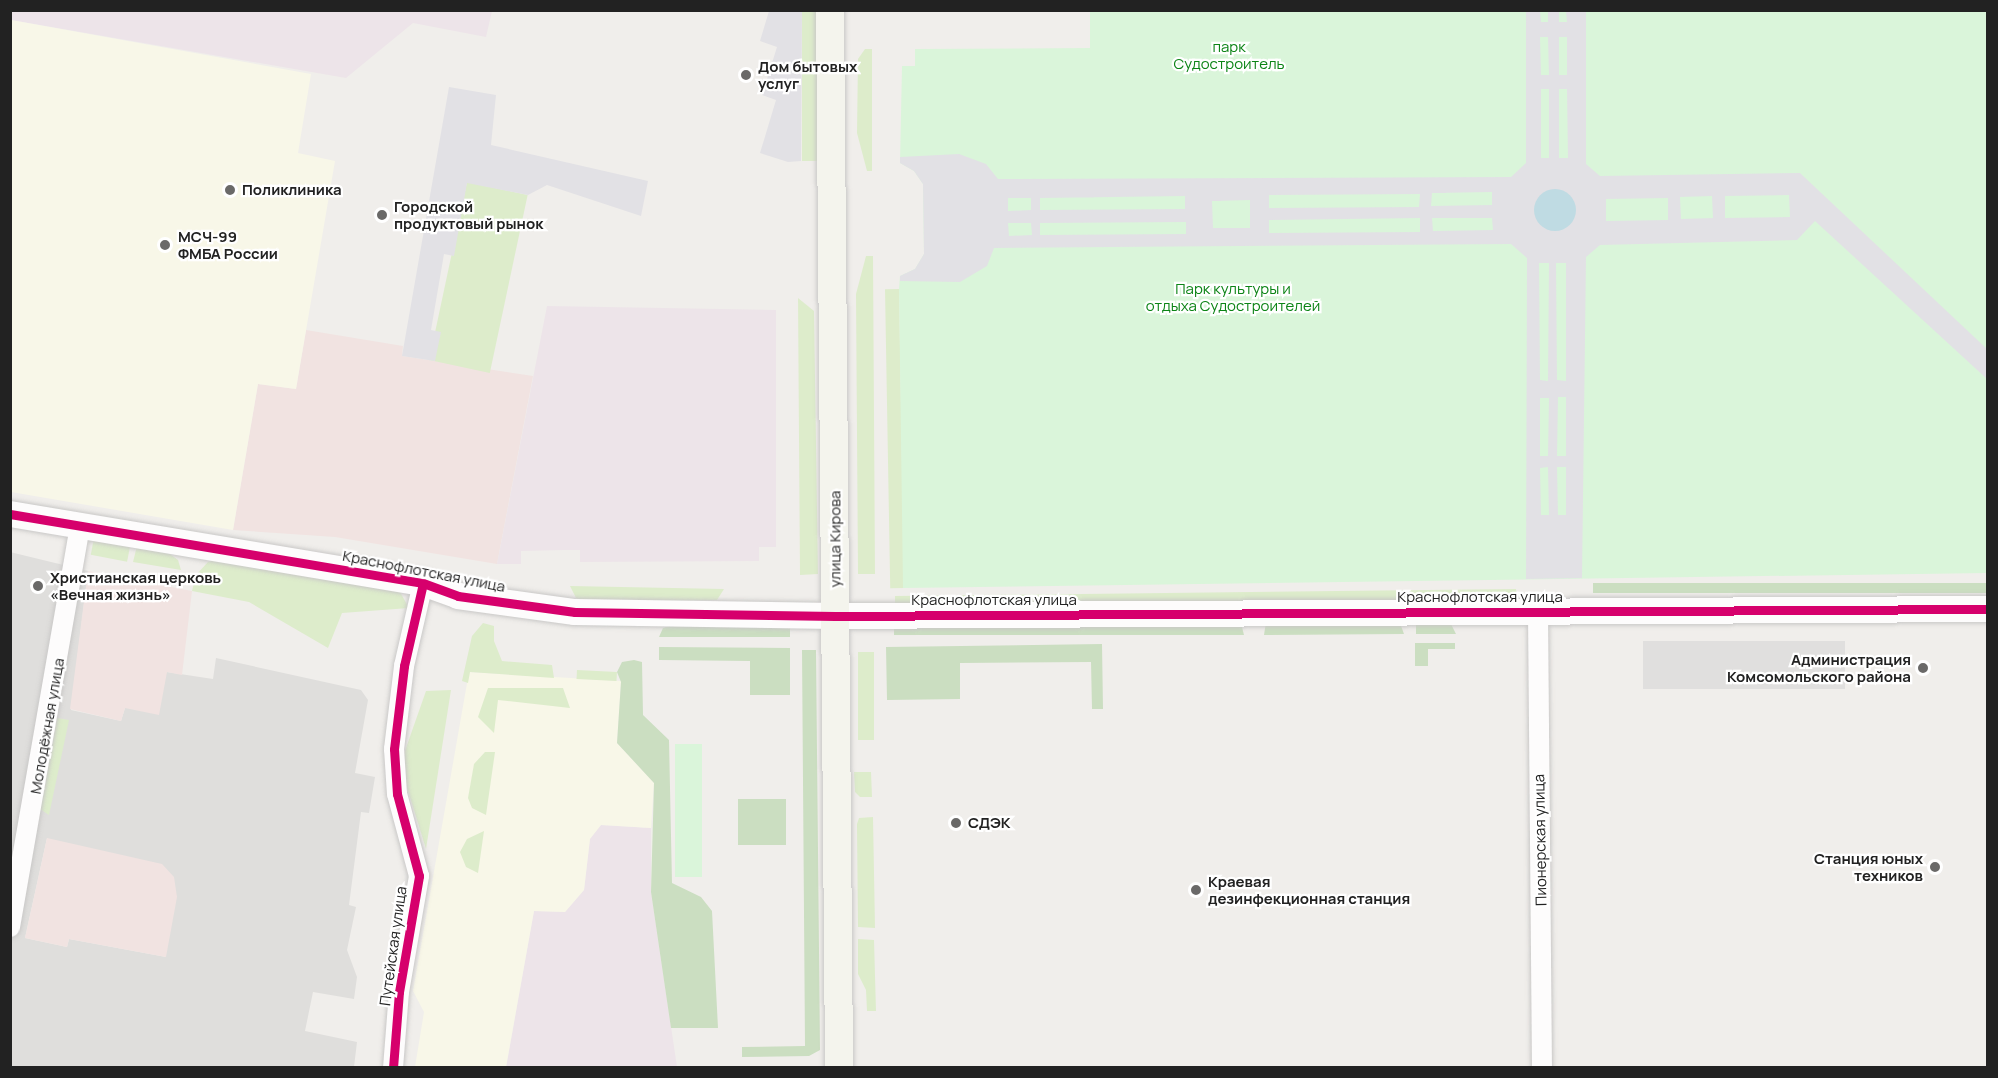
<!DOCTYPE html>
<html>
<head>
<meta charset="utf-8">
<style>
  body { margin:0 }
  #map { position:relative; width:1998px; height:1078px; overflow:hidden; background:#f0eeeb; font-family:Manrope,sans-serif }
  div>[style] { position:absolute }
  .residential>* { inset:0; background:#dfdedc }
  .commercial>* { inset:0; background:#f1e3e1 }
  .industrial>* { inset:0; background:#ede4e9 }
  .education>* { inset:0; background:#f8f7e8 }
  .grass>* { inset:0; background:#ddeccb; transform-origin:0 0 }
  .forest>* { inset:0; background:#cbdec1; transform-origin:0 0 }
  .park>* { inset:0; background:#daf5da; transform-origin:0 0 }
  .parking>* { inset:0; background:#e0dfde; transform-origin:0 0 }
  .plaza>* { inset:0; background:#e2e1e5 }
  .water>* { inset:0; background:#bfdbe3 }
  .round { border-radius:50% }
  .roads { filter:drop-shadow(0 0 2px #c9c8c7) drop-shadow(0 0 2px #c9c8c7) }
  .minor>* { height:20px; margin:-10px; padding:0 10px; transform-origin:10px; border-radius:10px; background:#fdfcfc }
  .tertiary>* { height:26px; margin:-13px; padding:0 13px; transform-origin:13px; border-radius:13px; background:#fdfcfc }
  .secondary>* { height:28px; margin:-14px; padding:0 14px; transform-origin:14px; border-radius:14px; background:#f4f4ed }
  .cycleway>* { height:9px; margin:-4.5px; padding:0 4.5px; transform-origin:4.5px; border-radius:4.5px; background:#d6006c }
  .dots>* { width:16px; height:16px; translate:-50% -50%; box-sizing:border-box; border:3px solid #fff; border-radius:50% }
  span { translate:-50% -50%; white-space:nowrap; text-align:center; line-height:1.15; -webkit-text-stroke:4.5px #fff; paint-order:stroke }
  .park-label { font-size:15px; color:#0c8416 }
  .poi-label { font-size:15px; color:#222; font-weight:700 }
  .left { translate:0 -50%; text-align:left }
  .right { translate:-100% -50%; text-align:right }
  .street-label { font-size:15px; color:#222 }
  .frame { position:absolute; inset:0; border:12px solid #222; pointer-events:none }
</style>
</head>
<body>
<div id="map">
  <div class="residential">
    <i style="clip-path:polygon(evenodd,10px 552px,88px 571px,71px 710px,121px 721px,125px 708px,167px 672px,213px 679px,216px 658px,361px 690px,368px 700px,355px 773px,375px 777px,369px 813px,361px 812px,349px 905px,356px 907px,347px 950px,357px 977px,354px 999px,313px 992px,305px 1031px,357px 1042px,354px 1067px,11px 1067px,10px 552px,47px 838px,166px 957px,69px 939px,67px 947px,25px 938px,47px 838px)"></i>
  </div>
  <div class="commercial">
    <i style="clip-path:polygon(306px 330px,403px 346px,402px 356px,533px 376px,497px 564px,335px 537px,233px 530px,258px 384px,296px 389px)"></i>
    <i style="clip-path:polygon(88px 571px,192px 591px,182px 675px,167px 672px,159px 715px,125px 708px,121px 721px,70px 709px)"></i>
    <i style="clip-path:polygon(47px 838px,162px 864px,174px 877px,177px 897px,166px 957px,69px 939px,67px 947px,25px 938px)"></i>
  </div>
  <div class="industrial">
    <i style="clip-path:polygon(10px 11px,492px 11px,486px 37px,413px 23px,346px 78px,11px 20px)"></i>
    <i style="clip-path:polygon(547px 306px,776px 310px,776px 547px,759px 547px,759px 561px,580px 562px,580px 550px,564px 550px,521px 551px,521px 564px,497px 564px)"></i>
    <i style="clip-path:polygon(601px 825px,651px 828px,651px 892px,677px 1067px,506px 1068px,534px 911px,565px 912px,584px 890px,590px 838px)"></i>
  </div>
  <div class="education">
    <i style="clip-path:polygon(11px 20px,311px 74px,298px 153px,335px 161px,296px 389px,258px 384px,233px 530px,11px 492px)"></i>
    <i style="clip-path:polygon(469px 672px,621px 681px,617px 743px,654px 783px,651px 828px,601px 825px,590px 839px,584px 890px,565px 912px,534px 911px,506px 1067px,415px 1067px,424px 1012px,413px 991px)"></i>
  </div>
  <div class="grass">
    <i style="left:802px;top:11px;width:16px;height:150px"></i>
    <i style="clip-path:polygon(865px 49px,872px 49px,872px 171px,867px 171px,857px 133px,858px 59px)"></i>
    <i style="left:467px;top:182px;width:62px;height:182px;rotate:12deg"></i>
    <i style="clip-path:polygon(866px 256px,873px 256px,875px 574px,858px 574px,856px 294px)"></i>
    <i style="left:899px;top:289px;width:299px;height:14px;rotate:89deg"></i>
    <i style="clip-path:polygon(798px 298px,814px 311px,818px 574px,800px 575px)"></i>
    <i style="left:94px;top:538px;width:37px;height:17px;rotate:11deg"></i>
    <i style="clip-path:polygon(137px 546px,167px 552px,178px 560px,181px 570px,133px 562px)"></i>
    <i style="clip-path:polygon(216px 560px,400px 592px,409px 608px,342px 613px,328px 648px,249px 602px,192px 591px,196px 575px,208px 562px)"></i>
    <i style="clip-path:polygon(570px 586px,724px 589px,717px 600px,587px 602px,576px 598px)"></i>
    <i style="clip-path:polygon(1516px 589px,1517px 599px,895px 609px,895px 596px)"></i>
    <i style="clip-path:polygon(483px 623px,494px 626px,494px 641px,502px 661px,552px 665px,554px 678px,470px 672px,468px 683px,462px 681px,472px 636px)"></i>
    <i style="left:858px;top:652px;width:16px;height:88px"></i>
    <i style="left:577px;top:670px;width:40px;height:9px;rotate:3deg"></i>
    <i style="clip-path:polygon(488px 688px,563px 688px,570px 708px,498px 700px,494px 733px,478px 717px)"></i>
    <i style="clip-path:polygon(451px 690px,426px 849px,400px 765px,426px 691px)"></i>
    <i style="clip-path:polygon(57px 718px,69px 720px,49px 815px,40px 809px)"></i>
    <i style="clip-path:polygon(485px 752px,495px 752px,486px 815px,472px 808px,468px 798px,474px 764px)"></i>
    <i style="clip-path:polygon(854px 772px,871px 772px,872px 797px,860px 797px,855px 792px)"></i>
    <i style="clip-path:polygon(873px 817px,875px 928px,858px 927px,857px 824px,859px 818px)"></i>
    <i style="clip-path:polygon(484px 831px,478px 873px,466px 867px,460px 852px,467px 839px)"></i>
    <i style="clip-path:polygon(858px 939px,874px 940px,876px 1011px,867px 1011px,866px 990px,858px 974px)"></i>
  </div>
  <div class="forest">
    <i style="left:1987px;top:583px;width:10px;height:394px;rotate:90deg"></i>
    <i style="clip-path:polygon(1449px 620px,1456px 634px,1416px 634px,1416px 624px)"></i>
    <i style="clip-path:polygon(894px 621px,1241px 623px,1244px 635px,894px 635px)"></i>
    <i style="clip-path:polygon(1266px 622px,1400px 623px,1404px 634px,1264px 635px)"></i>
    <i style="clip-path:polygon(669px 626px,790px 627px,790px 637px,659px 637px,663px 628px)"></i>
    <i style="clip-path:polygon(1415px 643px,1455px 643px,1455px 649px,1428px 649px,1428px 666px,1415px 666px)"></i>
    <i style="clip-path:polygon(1102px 644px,1103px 709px,1092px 709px,1091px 662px,960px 663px,960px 699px,887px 700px,886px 647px)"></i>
    <i style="clip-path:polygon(659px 647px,790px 648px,790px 695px,750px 695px,750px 661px,659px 660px)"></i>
    <i style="clip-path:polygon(802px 650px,816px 650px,820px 1050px,809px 1056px,742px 1057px,742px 1047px,805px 1046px)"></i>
    <i style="clip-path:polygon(634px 660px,642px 662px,643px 715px,669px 740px,672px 883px,701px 897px,712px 911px,718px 1028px,671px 1028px,651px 892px,654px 783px,617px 743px,621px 682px,617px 672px,622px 662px)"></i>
    <i style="left:738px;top:799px;width:48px;height:46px"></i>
  </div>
  <div class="park">
    <i style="clip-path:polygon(1090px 10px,1987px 11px,1987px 573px,903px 588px,899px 289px,900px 276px,915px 269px,924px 254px,923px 184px,914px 171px,900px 163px,902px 66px,915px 66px,915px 49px,1090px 48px)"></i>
    <i style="left:675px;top:744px;width:27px;height:133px"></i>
  </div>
  <div class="parking">
    <i style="left:1845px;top:641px;width:48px;height:202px;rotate:90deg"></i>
  </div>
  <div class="plaza">
    <i style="clip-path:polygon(769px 11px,802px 11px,801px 161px,788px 162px,760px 153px,776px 100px,762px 95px,777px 47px,760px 41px)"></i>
    <i style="clip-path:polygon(evenodd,1526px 11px,1540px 11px,1541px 22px,1548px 22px,1548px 11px,1559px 11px,1559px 22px,1567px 22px,1566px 11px,1586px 11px,1586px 164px,1600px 176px,1800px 173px,1987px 349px,1987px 379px,1815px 221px,1797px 240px,1600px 245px,1586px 257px,1582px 578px,1526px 579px,1527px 258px,1511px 244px,994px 248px,987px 266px,960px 282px,900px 281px,900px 276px,915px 269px,924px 254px,923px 184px,914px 171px,900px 163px,900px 157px,959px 154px,986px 164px,998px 179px,1511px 177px,1526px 163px,1526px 11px,1540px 37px,1548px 37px,1549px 75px,1541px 75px,1540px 37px,1526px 11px,1559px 37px,1567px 37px,1567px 75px,1559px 75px,1559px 37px,1526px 11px,1541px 89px,1549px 89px,1549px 158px,1541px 158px,1541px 89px,1526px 11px,1559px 89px,1567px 89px,1568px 158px,1559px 158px,1559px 89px,1526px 11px,1492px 192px,1492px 205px,1431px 206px,1432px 193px,1492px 192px,1526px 11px,1420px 194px,1419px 207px,1269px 208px,1269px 195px,1420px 194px,1526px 11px,1789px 195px,1790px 217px,1725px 218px,1725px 196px,1789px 195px,1526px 11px,1185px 196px,1185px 209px,1040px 210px,1040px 198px,1185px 196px,1526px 11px,1712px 196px,1713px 218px,1681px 219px,1680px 197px,1712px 196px,1526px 11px,1008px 198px,1031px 198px,1031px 210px,1008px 211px,1008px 198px,1526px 11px,1668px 198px,1668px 220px,1606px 221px,1606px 199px,1668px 198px,1526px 11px,1250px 200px,1250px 228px,1213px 228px,1212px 201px,1250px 200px,1526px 11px,1420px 218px,1420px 232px,1269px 233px,1269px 220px,1420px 218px,1526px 11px,1432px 218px,1492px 218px,1493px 230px,1433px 231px,1432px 218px,1526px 11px,1186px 222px,1186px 234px,1040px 235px,1040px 223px,1186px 222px,1526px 11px,1031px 223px,1032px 235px,1009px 236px,1008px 223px,1031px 223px,1526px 11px,1539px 263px,1549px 263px,1548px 381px,1540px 380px,1539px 263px,1526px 11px,1556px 263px,1566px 263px,1566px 381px,1557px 380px,1556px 263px,1526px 11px,1558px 397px,1566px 397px,1566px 456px,1557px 456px,1558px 397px,1526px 11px,1540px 398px,1549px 398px,1548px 456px,1540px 456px,1540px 398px,1526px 11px,1548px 467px,1549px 515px,1541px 515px,1540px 468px,1548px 467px,1526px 11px,1557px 467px,1566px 467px,1566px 515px,1558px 515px,1557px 467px)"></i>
    <i style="clip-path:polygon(449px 87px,496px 95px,491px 145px,648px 181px,641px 216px,547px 185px,528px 195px,467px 183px,454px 256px,444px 254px,431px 330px,441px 332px,435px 361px,402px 356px)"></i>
  </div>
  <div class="water">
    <i class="round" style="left:1534px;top:189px;width:42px;height:42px"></i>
  </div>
  <div class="roads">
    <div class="minor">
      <i style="left:1538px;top:612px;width:456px;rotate:89.5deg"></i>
      <i style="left:10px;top:927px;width:407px;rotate:-80.1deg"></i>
      <i style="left:393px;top:1068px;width:76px;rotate:-85.5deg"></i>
      <i style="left:399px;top:992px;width:118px;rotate:-80.2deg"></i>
      <i style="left:419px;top:876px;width:85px;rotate:-105deg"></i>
      <i style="left:397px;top:794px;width:45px;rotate:-93.8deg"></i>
      <i style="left:394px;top:749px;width:84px;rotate:-83.1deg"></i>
      <i style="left:404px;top:666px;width:85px;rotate:-77.1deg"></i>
    </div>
    <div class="tertiary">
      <i style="left:10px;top:514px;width:419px;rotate:9.5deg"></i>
      <i style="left:423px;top:583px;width:37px;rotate:20deg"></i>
      <i style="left:458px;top:596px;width:118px;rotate:7.8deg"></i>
      <i style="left:575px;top:612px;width:260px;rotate:0.9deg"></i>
      <i style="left:835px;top:616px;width:1153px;rotate:-0.35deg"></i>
    </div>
    <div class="secondary">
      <i style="left:830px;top:10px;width:1058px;rotate:89.51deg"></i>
    </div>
  </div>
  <div class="cycleway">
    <i style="left:10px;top:514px;width:419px;rotate:9.5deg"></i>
    <i style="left:423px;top:583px;width:37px;rotate:20deg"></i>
    <i style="left:458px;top:596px;width:118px;rotate:7.8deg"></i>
    <i style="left:575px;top:612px;width:260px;rotate:0.9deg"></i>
    <i style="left:835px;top:616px;width:1153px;rotate:-0.35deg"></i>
    <i style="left:393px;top:1068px;width:76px;rotate:-85.5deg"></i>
    <i style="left:399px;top:992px;width:118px;rotate:-80.2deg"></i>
    <i style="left:419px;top:876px;width:85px;rotate:-105deg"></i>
    <i style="left:397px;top:794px;width:45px;rotate:-93.8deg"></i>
    <i style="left:394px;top:749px;width:84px;rotate:-83.1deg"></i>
    <i style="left:404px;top:666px;width:85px;rotate:-77.1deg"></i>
  </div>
  <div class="dots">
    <i style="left:746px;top:75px;background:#6a6968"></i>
    <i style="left:230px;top:190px;background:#6a6968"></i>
    <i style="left:382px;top:215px;background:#6a6968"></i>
    <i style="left:165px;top:245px;background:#6a6968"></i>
    <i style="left:38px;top:586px;background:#6a6968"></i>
    <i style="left:1923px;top:668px;background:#6a6968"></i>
    <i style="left:956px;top:823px;background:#6a6968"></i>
    <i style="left:1935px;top:867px;background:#6a6968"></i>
    <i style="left:1196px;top:890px;background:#6a6968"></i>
  </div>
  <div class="park-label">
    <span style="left:1229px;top:55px">парк<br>Судостроитель</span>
    <span style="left:1233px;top:297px">Парк культуры и<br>отдыха Судостроителей</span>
  </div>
  <div class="poi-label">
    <span class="left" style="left:758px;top:75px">Дом бытовых<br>услуг</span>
    <span class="left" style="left:242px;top:190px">Поликлиника</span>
    <span class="left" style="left:394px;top:215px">Городской<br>продуктовый рынок</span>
    <span class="left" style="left:178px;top:245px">МСЧ-99<br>ФМБА России</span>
    <span class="left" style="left:50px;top:586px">Христианская церковь<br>«Вечная жизнь»</span>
    <span class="right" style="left:1911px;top:668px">Администрация<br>Комсомольского района</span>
    <span class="left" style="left:968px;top:823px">СДЭК</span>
    <span class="right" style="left:1923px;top:867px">Станция юных<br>техников</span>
    <span class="left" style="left:1208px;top:890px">Краевая<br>дезинфекционная станция</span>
  </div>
  <div class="street-label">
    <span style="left:835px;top:539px;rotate:-90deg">улица Кирова</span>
    <span style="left:424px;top:571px;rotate:11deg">Краснофлотская улица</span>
    <span style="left:1480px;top:597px">Краснофлотская улица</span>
    <span style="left:994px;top:600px">Краснофлотская улица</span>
    <span style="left:47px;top:726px;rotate:-80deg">Молодёжная улица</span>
    <span style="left:1540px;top:840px;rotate:-91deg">Пионерская улица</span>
    <span style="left:393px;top:946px;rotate:-82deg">Путейская улица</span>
  </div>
  <div class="frame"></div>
</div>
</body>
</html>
